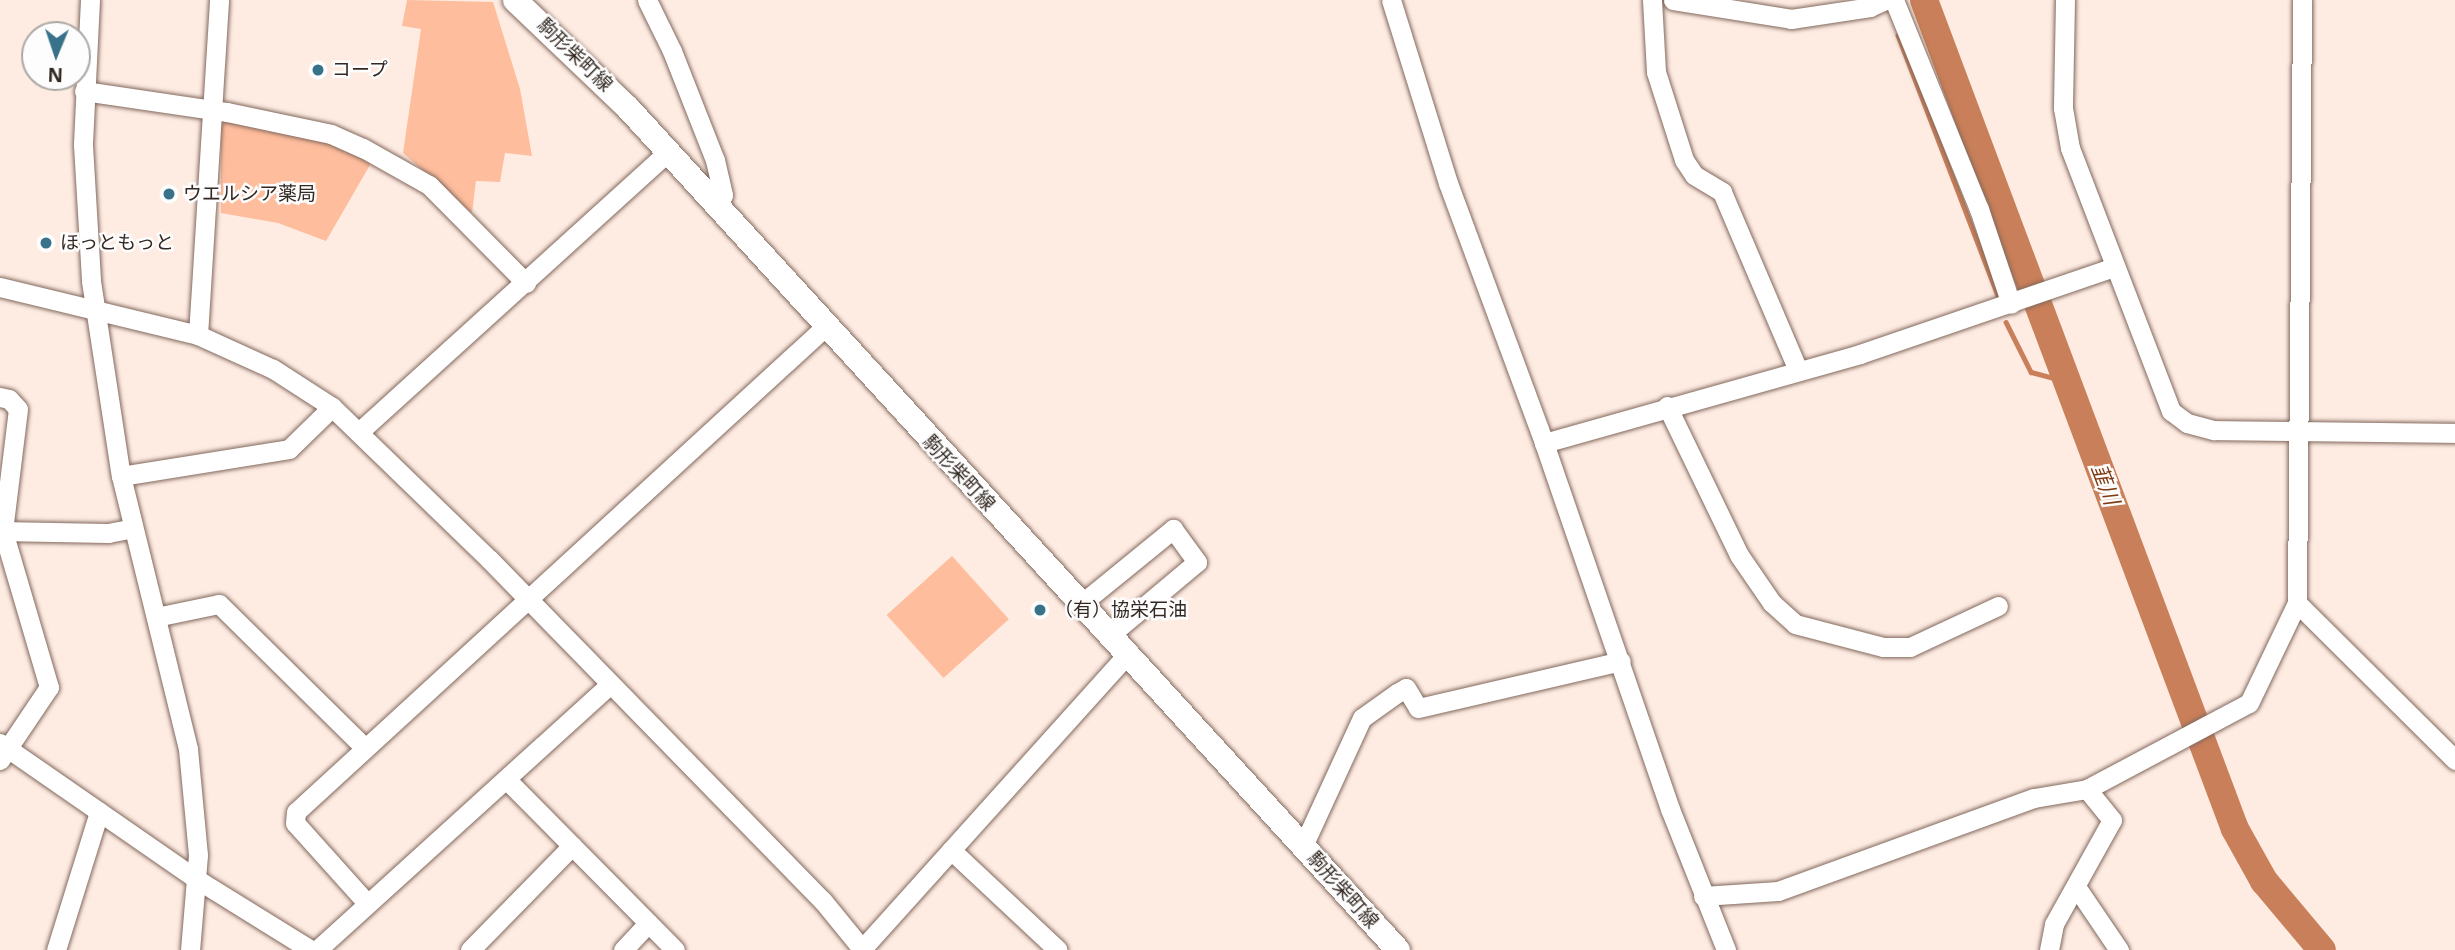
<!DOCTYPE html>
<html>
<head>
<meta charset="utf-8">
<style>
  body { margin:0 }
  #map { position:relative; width:2455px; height:950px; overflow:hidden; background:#feece3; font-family:"Open Sans","Noto Sans JP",sans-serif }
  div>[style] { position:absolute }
  .green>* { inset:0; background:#febd9d; transform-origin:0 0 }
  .stream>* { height:4.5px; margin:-2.25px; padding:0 2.25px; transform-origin:2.25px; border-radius:2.25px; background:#c97f59 }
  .river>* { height:28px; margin:-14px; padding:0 14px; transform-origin:14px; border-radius:14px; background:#c97f59 }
  .roads { filter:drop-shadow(0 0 2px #82685c) drop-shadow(0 0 2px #82685c) }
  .minor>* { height:19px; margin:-9.5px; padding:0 9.5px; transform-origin:9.5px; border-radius:9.5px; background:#fff }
  .major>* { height:24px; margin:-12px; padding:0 12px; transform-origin:12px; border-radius:12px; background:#fff }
  .dots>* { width:19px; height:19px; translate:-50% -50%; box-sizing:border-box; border:4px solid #fdfdfd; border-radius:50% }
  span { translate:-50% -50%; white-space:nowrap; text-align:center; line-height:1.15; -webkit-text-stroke:5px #fdfdfd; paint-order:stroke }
  .street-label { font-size:19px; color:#332822 }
  .poi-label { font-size:19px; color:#332822 }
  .left { translate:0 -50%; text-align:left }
  .water-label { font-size:21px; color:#803b11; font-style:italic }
  .north { position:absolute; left:21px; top:21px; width:70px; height:70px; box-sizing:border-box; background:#fdfdfd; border:2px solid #aca8a5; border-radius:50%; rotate:182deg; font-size:19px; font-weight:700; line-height:28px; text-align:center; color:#332822 }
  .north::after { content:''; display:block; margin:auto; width:24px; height:32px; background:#37728a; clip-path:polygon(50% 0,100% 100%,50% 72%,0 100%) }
</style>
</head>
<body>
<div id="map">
  <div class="green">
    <i style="clip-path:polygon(407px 0,493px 2px,520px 89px,532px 156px,505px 153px,500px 182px,476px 181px,472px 213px,403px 153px,421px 29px,402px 26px)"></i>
    <i style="clip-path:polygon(227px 121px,308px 133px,374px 158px,326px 241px,278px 223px,221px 213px,221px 125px)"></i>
    <i style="left:952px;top:556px;width:85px;height:88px;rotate:48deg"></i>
  </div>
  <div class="stream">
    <i style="left:1898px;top:35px;width:280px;rotate:69deg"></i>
    <i style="left:2006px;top:322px;width:56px;rotate:63.4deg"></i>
    <i style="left:2031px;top:372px;width:35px;rotate:15deg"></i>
  </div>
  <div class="river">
    <i style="left:1924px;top:0;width:885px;rotate:69.44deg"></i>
    <i style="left:2235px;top:829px;width:60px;rotate:60.9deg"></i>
    <i style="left:2264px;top:881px;width:90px;rotate:50deg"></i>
  </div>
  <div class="roads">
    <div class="minor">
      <i style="left:90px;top:0;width:145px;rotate:92.8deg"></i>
      <i style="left:83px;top:145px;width:136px;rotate:86.6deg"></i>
      <i style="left:91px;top:281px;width:197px;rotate:81.3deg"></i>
      <i style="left:121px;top:476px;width:281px;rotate:76.2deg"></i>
      <i style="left:188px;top:749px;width:106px;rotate:84.6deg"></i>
      <i style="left:198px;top:855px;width:95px;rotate:94.8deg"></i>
      <i style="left:647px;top:0;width:57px;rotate:63.9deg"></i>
      <i style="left:672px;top:51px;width:117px;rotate:68.5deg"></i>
      <i style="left:715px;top:160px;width:36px;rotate:77deg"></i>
      <i style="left:723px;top:195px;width:12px;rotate:114deg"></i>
      <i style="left:1391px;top:0;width:192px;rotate:72.7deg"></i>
      <i style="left:1448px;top:183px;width:277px;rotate:69.7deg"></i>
      <i style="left:1544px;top:443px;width:387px;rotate:71deg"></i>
      <i style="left:1670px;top:809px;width:152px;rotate:68.3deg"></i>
      <i style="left:1652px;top:0;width:72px;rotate:86.8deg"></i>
      <i style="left:1656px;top:72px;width:92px;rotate:72.3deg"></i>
      <i style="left:1684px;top:160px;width:18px;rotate:56deg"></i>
      <i style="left:1694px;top:175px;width:33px;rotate:31deg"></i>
      <i style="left:1722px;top:192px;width:194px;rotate:66.9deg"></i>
      <i style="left:1673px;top:0;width:120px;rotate:9.1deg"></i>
      <i style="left:1791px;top:19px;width:80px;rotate:-8.6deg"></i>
      <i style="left:1870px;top:7px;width:17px;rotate:-25deg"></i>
      <i style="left:1894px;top:0;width:226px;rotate:67.9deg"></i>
      <i style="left:1979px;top:209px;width:100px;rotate:71.4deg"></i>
      <i style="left:2065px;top:0;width:108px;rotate:91.1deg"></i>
      <i style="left:2063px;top:108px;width:41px;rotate:80.1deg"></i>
      <i style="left:2070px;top:148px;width:282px;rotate:69deg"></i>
      <i style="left:2171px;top:411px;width:20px;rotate:37deg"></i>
      <i style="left:2187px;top:423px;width:28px;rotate:15deg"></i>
      <i style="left:2214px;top:430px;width:241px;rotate:0.7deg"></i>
      <i style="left:84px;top:91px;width:145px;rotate:8.4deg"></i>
      <i style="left:227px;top:112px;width:106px;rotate:11.9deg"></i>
      <i style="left:331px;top:134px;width:35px;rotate:24deg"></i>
      <i style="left:363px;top:148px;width:76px;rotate:29.3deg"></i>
      <i style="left:429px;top:185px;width:138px;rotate:45.3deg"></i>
      <i style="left:0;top:287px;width:204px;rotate:13.6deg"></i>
      <i style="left:198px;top:335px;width:82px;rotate:24.4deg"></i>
      <i style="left:273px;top:369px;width:70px;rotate:32.8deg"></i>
      <i style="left:332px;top:407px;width:219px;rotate:44.1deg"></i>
      <i style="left:489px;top:559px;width:478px;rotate:45.7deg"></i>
      <i style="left:823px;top:901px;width:63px;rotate:50.8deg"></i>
      <i style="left:198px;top:335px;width:336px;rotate:-86.4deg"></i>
      <i style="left:0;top:397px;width:9px;rotate:13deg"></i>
      <i style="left:9px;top:399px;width:13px;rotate:48deg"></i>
      <i style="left:18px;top:409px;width:123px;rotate:97deg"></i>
      <i style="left:3px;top:531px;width:163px;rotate:73.6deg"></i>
      <i style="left:49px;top:687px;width:88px;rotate:123.9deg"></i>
      <i style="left:1667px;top:406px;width:165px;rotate:64.2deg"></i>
      <i style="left:1739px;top:555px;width:58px;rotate:55.5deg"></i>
      <i style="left:1772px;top:603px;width:31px;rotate:42deg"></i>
      <i style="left:1795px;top:624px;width:91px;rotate:14.6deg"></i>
      <i style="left:1883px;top:647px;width:27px"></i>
      <i style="left:1910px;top:647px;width:97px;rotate:-25deg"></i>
      <i style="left:360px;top:431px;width:416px;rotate:-42.2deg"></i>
      <i style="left:1544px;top:443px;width:328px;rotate:-15.7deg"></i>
      <i style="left:1860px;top:354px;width:268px;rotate:-18.9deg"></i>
      <i style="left:121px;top:476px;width:170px;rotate:-9.1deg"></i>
      <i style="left:289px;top:449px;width:60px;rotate:-44.3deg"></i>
      <i style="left:0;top:531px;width:108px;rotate:1.1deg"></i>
      <i style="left:108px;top:533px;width:25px;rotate:-11deg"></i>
      <i style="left:2297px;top:603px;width:223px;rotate:44.8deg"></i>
      <i style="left:1081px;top:604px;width:119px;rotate:-39.2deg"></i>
      <i style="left:1173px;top:529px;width:41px;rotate:54deg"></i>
      <i style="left:1197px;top:562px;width:114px;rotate:140deg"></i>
      <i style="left:156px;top:617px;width:64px;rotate:-11.7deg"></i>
      <i style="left:219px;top:604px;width:205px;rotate:44.6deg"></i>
      <i style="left:0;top:743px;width:241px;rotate:34.7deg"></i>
      <i style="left:198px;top:880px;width:133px;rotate:31.8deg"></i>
      <i style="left:506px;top:779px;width:240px;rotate:45.3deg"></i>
      <i style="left:1303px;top:846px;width:141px;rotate:-65.3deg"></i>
      <i style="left:1362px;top:718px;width:43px;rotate:-35.5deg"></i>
      <i style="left:1397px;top:693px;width:10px;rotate:-29deg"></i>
      <i style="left:1406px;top:688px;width:23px;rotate:59deg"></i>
      <i style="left:1418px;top:708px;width:208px;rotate:-13deg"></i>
      <i style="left:951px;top:850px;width:146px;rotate:43.1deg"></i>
      <i style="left:2077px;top:888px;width:75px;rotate:55.9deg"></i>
      <i style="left:1703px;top:896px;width:75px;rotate:-3.8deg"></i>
      <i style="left:1778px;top:891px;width:272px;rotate:-20deg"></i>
      <i style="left:2034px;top:798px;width:54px;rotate:-9.6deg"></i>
      <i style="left:2087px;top:789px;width:183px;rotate:-28deg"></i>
      <i style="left:2249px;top:703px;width:111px;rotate:-64.4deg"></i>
      <i style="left:2297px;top:603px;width:603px;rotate:-89.52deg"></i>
      <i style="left:366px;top:902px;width:106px;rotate:-131.9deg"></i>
      <i style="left:295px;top:823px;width:11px;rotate:-85deg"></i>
      <i style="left:296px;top:812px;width:718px;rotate:-42.52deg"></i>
      <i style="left:862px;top:949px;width:397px;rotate:-48deg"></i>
      <i style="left:56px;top:950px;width:145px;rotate:-72.7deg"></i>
      <i style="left:317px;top:950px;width:396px;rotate:-42.2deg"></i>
      <i style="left:470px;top:950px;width:146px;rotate:-45.6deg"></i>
      <i style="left:623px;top:950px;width:37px;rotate:-47deg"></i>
      <i style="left:2049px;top:950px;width:26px;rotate:-79deg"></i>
      <i style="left:2054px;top:924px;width:119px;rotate:-60.9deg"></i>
      <i style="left:2112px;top:820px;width:40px;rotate:-129deg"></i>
    </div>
    <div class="major">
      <i style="left:515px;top:0;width:156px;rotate:43.7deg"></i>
      <i style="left:628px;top:108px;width:1141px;rotate:47.56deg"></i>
    </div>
  </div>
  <div class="dots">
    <i style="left:318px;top:70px;background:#37728a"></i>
    <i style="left:169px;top:194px;background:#37728a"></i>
    <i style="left:46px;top:243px;background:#37728a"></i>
    <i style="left:1040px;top:610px;background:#37728a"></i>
  </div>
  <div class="street-label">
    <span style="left:575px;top:55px;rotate:44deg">駒形柴町線</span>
    <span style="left:959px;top:473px;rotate:47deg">駒形柴町線</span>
    <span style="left:1343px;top:890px;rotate:48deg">駒形柴町線</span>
  </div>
  <div class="poi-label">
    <span class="left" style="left:332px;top:70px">コープ</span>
    <span class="left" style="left:183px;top:194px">ウエルシア薬局</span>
    <span class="left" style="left:60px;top:243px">ほっともっと</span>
    <span class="left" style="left:1054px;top:610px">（有）協栄石油</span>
  </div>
  <div class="water-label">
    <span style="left:2106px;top:484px;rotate:69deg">韮川</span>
  </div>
  <div class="north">N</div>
</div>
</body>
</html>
